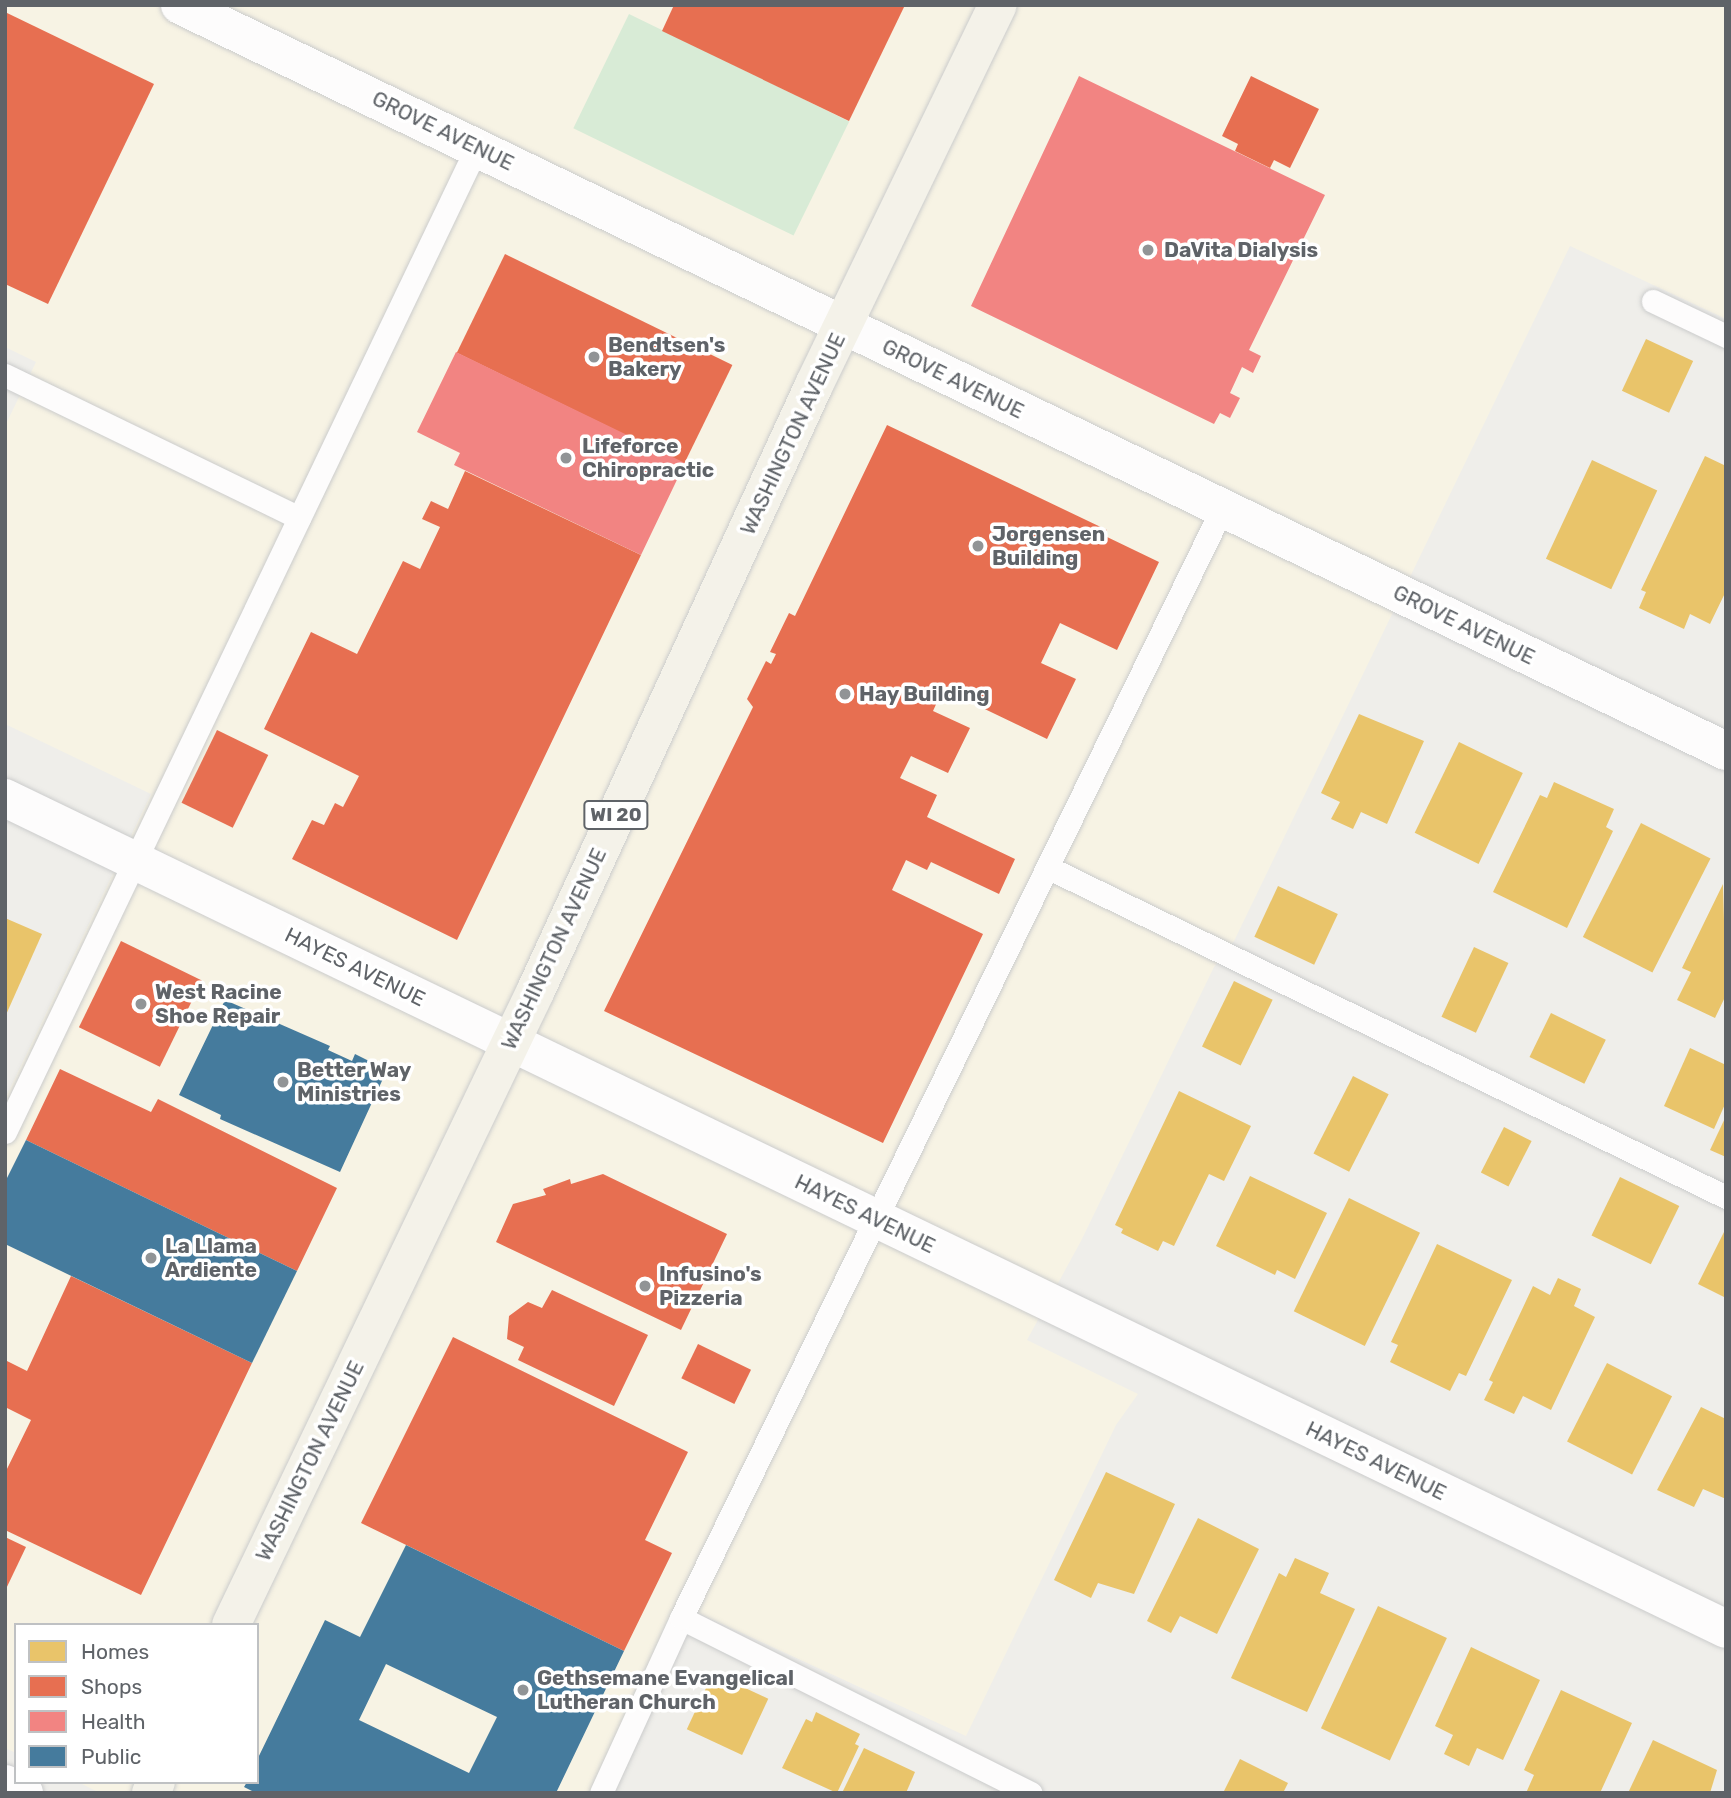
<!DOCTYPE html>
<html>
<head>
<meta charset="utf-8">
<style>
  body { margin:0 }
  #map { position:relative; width:1731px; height:1798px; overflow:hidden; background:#efeeea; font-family:Rubik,sans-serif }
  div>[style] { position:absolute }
  .commercial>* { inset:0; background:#f7f3e4 }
  .green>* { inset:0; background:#d8ebd6; transform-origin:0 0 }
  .homes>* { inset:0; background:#e9c46a; transform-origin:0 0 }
  .shops>* { inset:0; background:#e76f51; transform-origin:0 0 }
  .health>* { inset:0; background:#f28482 }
  .public>* { inset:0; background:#457b9d }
  .roads { filter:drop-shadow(0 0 2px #cbcccc) drop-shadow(0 0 2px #cbcccc) }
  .lane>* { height:23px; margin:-11.5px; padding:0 11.5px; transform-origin:11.5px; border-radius:11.5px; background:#fdfcfc }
  .street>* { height:38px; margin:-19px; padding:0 19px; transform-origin:19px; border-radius:19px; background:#fdfcfc }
  .primary>* { height:38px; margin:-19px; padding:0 19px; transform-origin:19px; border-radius:19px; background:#f4f2e9 }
  .dots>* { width:19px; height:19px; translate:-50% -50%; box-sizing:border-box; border:4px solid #fff; border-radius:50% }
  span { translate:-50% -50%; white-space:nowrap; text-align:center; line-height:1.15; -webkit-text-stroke:7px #fff; paint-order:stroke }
  .shield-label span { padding:2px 5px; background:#fff; border:2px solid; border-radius:5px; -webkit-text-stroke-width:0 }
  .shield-label { font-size:19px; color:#5f6368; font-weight:700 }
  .street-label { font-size:21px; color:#5f6368 }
  .poi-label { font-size:21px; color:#5f6368; font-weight:700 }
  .left { translate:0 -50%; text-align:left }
  .frame { position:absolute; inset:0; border:7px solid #5f6368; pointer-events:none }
  .legend { position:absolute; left:14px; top:1623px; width:245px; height:161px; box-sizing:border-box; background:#fff; border:2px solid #bfc1c3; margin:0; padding:9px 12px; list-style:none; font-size:21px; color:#5f6368 }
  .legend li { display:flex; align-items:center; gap:14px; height:35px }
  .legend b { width:35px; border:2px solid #bfc1c3 }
</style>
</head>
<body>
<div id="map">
  <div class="commercial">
    <i style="clip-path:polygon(5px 5px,1726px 5px,1726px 319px,1570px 246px,1234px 941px,1214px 967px,1081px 1241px,1027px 1340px,1138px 1394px,1116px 1425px,966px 1736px,696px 1612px,610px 1793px,100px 1793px,78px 1782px,257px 1782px,257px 1625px,16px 1625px,16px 1753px,5px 1748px,5px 1099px,151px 794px,5px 724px,5px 426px,36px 362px,5px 347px)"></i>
  </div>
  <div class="green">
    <i style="left:629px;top:14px;width:245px;height:127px;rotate:26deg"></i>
  </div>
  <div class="homes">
    <i style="left:1646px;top:339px;width:52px;height:57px;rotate:25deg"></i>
    <i style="clip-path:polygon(1705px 456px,1726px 466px,1726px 591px,1710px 624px,1690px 614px,1684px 629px,1639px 608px,1646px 592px,1641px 590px)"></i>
    <i style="left:1592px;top:460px;width:72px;height:109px;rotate:25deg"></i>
    <i style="clip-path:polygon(1359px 714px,1424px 741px,1387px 824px,1361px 812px,1353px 829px,1331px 819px,1340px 802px,1321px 793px)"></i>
    <i style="left:1459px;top:742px;width:71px;height:101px;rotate:26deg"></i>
    <i style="clip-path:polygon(1554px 782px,1614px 809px,1606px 827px,1613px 831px,1567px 928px,1493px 892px,1540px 795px,1547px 798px)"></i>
    <i style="left:1641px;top:823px;width:78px;height:128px;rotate:27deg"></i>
    <i style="clip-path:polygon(1723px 884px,1726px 995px,1715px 1018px,1677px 1000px,1691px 972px,1682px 968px)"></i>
    <i style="left:1278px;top:886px;width:66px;height:56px;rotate:25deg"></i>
    <i style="clip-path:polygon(5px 918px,42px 934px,5px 1017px)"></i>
    <i style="left:1474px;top:947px;width:38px;height:77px;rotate:25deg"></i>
    <i style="left:1234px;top:981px;width:43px;height:73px;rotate:26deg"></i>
    <i style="left:1551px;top:1013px;width:61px;height:49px;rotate:26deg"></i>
    <i style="clip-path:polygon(1690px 1048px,1726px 1065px,1726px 1102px,1714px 1129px,1664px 1106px)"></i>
    <i style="left:1353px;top:1076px;width:40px;height:87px;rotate:27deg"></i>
    <i style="clip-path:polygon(1179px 1091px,1251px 1126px,1224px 1181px,1209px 1174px,1174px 1246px,1163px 1241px,1158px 1251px,1121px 1233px,1123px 1229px,1115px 1225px)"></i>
    <i style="clip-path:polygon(1726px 1116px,1726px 1157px,1710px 1150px)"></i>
    <i style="left:1504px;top:1127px;width:31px;height:51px;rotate:27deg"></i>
    <i style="clip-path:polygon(1250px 1176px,1327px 1213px,1295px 1279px,1277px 1270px,1275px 1275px,1216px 1246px)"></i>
    <i style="left:1620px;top:1177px;width:66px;height:65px;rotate:26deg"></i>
    <i style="left:1349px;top:1198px;width:79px;height:126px;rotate:26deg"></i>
    <i style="clip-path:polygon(1726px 1228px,1726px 1298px,1698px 1284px)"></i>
    <i style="clip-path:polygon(1437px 1244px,1512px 1280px,1466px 1376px,1459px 1373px,1450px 1391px,1390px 1362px,1398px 1345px,1391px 1342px)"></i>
    <i style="clip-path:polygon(1558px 1278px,1581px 1289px,1574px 1306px,1595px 1317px,1551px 1410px,1523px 1396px,1514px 1414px,1484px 1400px,1493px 1382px,1489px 1380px,1533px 1286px,1550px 1295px)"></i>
    <i style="left:1607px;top:1363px;width:73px;height:88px;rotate:27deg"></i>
    <i style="clip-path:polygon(1701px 1407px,1726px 1419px,1726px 1499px,1703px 1489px,1694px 1507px,1657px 1490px)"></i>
    <i style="clip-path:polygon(1106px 1472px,1175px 1504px,1134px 1594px,1098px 1583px,1091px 1598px,1054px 1580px)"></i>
    <i style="clip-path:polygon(1198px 1518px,1259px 1549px,1217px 1634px,1180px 1616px,1171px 1633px,1147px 1621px)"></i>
    <i style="clip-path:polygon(1295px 1558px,1329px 1573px,1320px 1593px,1355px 1609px,1307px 1712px,1231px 1678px,1279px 1573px,1286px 1577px)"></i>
    <i style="left:1378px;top:1606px;width:76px;height:135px;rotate:25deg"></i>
    <i style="clip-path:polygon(1471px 1647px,1540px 1680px,1503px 1760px,1477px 1748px,1469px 1766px,1444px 1754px,1453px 1735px,1435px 1726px)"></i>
    <i style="left:713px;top:1673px;width:61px;height:62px;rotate:25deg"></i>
    <i style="clip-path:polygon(1561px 1690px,1632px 1723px,1600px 1793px,1526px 1793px,1534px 1775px,1524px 1770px)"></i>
    <i style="clip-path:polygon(816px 1712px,860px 1734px,855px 1744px,859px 1746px,837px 1793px,782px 1768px,806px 1719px,812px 1722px)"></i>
    <i style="clip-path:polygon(1653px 1740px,1717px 1770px,1710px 1793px,1628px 1793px)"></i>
    <i style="clip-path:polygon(864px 1748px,915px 1772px,906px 1793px,842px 1793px)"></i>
    <i style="clip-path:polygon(1240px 1759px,1288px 1783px,1283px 1793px,1223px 1793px)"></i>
  </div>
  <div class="shops">
    <i style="clip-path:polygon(674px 5px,905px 5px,849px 121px,662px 31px)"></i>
    <i style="clip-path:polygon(5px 12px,154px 84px,48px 304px,5px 284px)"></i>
    <i style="clip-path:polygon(1251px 76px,1319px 109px,1290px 168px,1274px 160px,1270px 168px,1235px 151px,1238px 144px,1222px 136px)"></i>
    <i style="left:505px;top:254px;width:253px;height:110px;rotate:26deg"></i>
    <i style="clip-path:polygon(887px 425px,1107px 530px,1105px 536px,1159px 562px,1117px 650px,1060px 623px,1041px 663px,1076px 679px,1047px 739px,943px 689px,933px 711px,970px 728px,948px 773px,911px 756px,900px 778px,937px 795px,927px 817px,1015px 859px,999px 894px,931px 862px,927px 870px,906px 860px,892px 890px,983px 934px,883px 1143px,604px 1011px,753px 707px,747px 699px,766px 661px,771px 664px,776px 654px,770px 652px,789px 613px,795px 616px)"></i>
    <i style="clip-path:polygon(465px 471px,641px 555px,457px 940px,292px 859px,312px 820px,324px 825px,335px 803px,343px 807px,359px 776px,264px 729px,311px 632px,357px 654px,403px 561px,420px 569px,440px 527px,422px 519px,431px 501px,448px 509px)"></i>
    <i style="left:217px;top:730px;width:57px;height:81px;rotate:26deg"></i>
    <i style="left:121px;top:941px;width:90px;height:96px;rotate:26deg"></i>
    <i style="clip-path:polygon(60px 1069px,151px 1112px,158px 1099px,337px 1188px,297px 1271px,26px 1140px)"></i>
    <i style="clip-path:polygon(603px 1174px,727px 1234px,681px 1330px,496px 1242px,513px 1204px,546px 1195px,543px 1189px,570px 1179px,571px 1184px)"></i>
    <i style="clip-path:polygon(71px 1276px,252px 1363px,141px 1595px,5px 1530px,5px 1473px,31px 1420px,5px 1407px,5px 1360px,27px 1371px)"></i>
    <i style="clip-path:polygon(552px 1290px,648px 1335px,614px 1406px,518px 1360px,524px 1347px,507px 1339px,509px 1316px,528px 1302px,542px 1308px)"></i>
    <i style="clip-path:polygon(453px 1337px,688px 1452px,645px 1540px,672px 1553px,624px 1651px,361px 1523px)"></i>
    <i style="left:698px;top:1344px;width:59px;height:38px;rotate:26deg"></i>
    <i style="clip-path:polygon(5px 1537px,26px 1547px,5px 1591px)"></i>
  </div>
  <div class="health">
    <i style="clip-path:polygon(1079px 76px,1325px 195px,1249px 350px,1261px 356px,1253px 373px,1242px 367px,1230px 393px,1240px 398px,1230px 418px,1220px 413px,1214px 424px,971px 306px)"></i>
    <i style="clip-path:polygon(456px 352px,685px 463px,641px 555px,454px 465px,460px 453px,417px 432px)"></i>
  </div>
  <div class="public">
    <i style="clip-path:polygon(225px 1000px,330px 1046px,328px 1050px,352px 1061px,355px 1054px,387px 1070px,340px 1172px,220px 1119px,221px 1115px,179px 1095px)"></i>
    <i style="clip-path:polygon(26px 1140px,297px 1271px,252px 1363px,5px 1244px,5px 1182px)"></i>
    <i style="clip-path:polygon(evenodd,406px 1545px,624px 1651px,556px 1793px,256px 1793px,244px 1787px,247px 1782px,257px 1782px,257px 1760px,325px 1620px,360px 1637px,406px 1545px,386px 1664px,497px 1717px,469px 1773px,359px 1720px,386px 1664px)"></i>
  </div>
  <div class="roads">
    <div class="lane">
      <i style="left:1653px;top:301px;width:81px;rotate:25.6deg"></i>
      <i style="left:5px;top:375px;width:327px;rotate:25.9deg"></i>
      <i style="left:1049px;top:868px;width:753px;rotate:25.92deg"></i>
      <i style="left:5px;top:1132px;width:1092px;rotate:-64.4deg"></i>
      <i style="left:681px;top:1618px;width:391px;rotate:26.6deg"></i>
      <i style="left:601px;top:1793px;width:192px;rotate:-65.4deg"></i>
      <i style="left:681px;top:1618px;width:1234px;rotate:-64deg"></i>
    </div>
    <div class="street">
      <i style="left:180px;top:5px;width:1717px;rotate:25.76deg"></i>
      <i style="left:5px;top:798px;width:1911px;rotate:25.77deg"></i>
      <i style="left:5px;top:1784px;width:21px;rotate:25deg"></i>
    </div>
    <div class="primary">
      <i style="left:231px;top:1625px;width:704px;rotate:-64.34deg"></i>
      <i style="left:536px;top:990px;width:666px;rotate:-65.32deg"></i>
      <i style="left:814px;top:385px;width:422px;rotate:-64.2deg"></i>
      <i style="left:151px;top:1793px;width:12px;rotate:-66deg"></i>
    </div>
  </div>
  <div class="dots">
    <i style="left:1148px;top:250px;background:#919496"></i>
    <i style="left:594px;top:357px;background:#919496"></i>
    <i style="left:566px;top:458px;background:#919496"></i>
    <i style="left:978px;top:546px;background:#919496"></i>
    <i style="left:845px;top:694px;background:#919496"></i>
    <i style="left:141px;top:1004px;background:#919496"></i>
    <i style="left:283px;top:1082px;background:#919496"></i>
    <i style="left:151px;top:1258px;background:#919496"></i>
    <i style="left:645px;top:1286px;background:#919496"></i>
    <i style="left:523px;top:1690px;background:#919496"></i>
  </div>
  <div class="shield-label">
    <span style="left:616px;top:815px">WI 20</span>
  </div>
  <div class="street-label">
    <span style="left:443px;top:131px;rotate:26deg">GROVE AVENUE</span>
    <span style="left:953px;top:379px;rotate:26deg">GROVE AVENUE</span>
    <span style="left:793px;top:434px;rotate:-65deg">WASHINGTON AVENUE</span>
    <span style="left:1464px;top:625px;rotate:26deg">GROVE AVENUE</span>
    <span style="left:554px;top:949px;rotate:-65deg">WASHINGTON AVENUE</span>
    <span style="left:355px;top:967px;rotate:26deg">HAYES AVENUE</span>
    <span style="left:865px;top:1214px;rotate:26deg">HAYES AVENUE</span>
    <span style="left:310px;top:1461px;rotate:-64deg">WASHINGTON AVENUE</span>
    <span style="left:1376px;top:1461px;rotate:26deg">HAYES AVENUE</span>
  </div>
  <div class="poi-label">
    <span class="left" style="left:1164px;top:250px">DaVita Dialysis</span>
    <span class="left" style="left:608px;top:357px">Bendtsen's<br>Bakery</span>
    <span class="left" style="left:582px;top:458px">Lifeforce<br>Chiropractic</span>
    <span class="left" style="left:992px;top:546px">Jorgensen<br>Building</span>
    <span class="left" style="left:859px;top:694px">Hay Building</span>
    <span class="left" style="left:155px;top:1004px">West Racine<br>Shoe Repair</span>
    <span class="left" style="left:297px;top:1082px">Better Way<br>Ministries</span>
    <span class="left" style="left:165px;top:1258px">La Llama<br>Ardiente</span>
    <span class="left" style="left:659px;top:1286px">Infusino's<br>Pizzeria</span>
    <span class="left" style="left:537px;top:1690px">Gethsemane Evangelical<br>Lutheran Church</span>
  </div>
  <div class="frame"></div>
  <ul class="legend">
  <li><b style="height:19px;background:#e9c46a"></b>Homes</li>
  <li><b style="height:19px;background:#e76f51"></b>Shops</li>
  <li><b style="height:19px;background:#f28482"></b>Health</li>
  <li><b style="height:19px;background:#457b9d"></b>Public</li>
  </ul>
</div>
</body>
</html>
